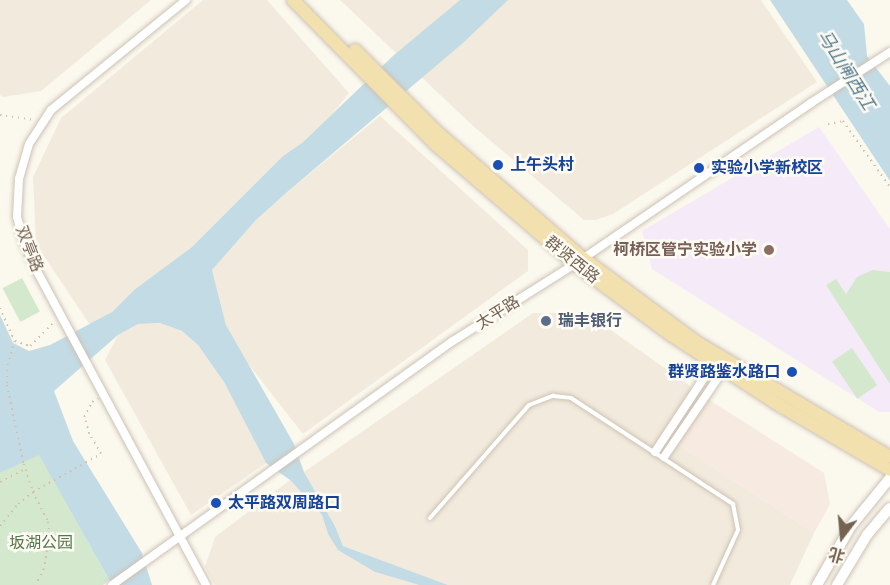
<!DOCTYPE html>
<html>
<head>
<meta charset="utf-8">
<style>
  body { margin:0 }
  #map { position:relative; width:890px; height:585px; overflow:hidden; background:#fbf8ee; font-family:Jost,"Noto Sans SC",sans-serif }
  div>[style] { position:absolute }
  .residential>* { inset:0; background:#f2ebdd }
  .commercial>* { inset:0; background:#f7eae0 }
  .education>* { inset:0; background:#f5eaf8 }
  .green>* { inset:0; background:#d4e8cd; transform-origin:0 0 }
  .water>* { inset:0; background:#c3dbe4 }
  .path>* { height:1.5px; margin-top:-0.75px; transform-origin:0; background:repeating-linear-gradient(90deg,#d3c0ab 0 1.5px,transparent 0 6px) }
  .roads { filter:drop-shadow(0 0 2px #cdc2b4) drop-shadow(0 0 2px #cdc2b4) }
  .lane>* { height:4px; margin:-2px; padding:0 2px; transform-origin:2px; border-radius:2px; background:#fff }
  .street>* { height:8px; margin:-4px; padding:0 4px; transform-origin:4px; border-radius:4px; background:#fff }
  .secondary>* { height:10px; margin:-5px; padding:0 5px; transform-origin:5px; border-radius:5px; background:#fff }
  .primary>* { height:12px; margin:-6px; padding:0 6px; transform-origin:6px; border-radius:6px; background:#f2e1ae }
  .dots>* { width:16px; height:16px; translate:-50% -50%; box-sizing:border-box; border:3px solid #fefbf4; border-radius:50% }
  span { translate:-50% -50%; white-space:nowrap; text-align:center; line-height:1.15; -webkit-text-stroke:5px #fefbf4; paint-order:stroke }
  .transit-label { font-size:16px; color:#164399; font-weight:700 }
  .left { translate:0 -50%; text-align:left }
  .right { translate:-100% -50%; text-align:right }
  .street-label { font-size:16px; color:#756352 }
  .education-label { font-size:16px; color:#785e54; font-weight:700 }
  .service-label { font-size:16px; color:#4e5e75; font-weight:700 }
  .park-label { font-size:16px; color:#53794b }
  .water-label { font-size:18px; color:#517a8c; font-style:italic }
  .north { position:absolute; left:812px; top:507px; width:60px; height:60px; -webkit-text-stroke:4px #fefbf4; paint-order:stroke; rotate:196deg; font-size:16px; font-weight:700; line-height:24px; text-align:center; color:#756352 }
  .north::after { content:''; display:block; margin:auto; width:21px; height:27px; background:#756352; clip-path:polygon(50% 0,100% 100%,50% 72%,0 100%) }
</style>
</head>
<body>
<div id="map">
  <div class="residential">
    <i style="clip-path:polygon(0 0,151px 0,41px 91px,3px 97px,0 95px)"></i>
    <i style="clip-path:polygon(203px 0,267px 0,349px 93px,333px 113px,302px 143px,283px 156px,192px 247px,134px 290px,112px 312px,90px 325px,36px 244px,33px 177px,61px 118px)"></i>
    <i style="clip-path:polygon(340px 0,761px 0,817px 82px,613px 214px,596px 220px,584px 220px,472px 125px)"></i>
    <i style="clip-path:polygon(380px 116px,528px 250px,528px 271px,303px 434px,246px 361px,226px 325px,212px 270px,256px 220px,286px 193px)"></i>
    <i style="clip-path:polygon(533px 313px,587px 313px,711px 401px,680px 446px,814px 533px,790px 585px,448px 585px,343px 546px,335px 526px,304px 472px)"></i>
    <i style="clip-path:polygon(160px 323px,182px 331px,198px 345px,224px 382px,266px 463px,191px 515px,105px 360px,118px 335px,138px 324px)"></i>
    <i style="clip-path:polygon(290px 480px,322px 515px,328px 534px,375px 572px,419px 585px,215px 585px,205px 567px,215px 537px)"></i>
  </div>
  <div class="commercial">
    <i style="clip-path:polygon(711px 401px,824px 473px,830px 504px,814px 533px,680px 446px)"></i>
  </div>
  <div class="education">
    <i style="clip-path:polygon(819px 127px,890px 229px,890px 412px,879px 412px,652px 269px,642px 231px)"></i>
  </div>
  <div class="green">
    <i style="clip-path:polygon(873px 270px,890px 272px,890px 384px,826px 285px,836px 279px,846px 294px,857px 277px)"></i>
    <i style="left:22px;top:278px;width:38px;height:22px;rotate:62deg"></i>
    <i style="left:852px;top:348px;width:45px;height:24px;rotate:56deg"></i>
    <i style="clip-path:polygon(39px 454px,109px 580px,103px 585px,0 585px,0 473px)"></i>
  </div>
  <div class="water">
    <i style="clip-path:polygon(460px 0,508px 0,463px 43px,286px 193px,256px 220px,212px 270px,226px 325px,294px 444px,304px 472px,335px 526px,343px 546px,448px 585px,419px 585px,375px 572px,338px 550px,328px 534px,322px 515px,290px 480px,266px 463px,224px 382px,198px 345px,182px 331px,160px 323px,138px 324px,118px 335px,54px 391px,73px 441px,142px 553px,152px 585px,112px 585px,39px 455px,0 473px,0 315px,13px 343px,29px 351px,50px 345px,112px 312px,134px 290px,192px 247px,283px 156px,302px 143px,394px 55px)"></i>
    <i style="clip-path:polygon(770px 0,847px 0,864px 24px,867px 56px,890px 86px,890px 181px)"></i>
  </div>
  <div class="path">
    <i style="left:0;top:115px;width:34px;rotate:8deg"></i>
    <i style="left:828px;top:124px;width:15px;rotate:-11deg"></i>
    <i style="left:843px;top:121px;width:81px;rotate:54.5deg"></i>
    <i style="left:0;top:308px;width:36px;rotate:66deg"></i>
    <i style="left:15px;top:341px;width:16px;rotate:18deg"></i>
    <i style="left:30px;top:346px;width:34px;rotate:-45deg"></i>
    <i style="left:15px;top:341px;width:24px;rotate:107deg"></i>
    <i style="left:8px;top:364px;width:21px;rotate:93deg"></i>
    <i style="left:7px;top:385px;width:81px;rotate:77.9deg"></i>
    <i style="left:24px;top:464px;width:29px;rotate:72deg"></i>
    <i style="left:33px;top:492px;width:34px;rotate:63deg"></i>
    <i style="left:48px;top:522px;width:11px;rotate:80deg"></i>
    <i style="left:50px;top:533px;width:36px;rotate:99deg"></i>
    <i style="left:44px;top:569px;width:18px;rotate:117deg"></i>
    <i style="left:0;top:482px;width:28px;rotate:-27deg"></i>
    <i style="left:0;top:526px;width:28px;rotate:-51deg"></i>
    <i style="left:18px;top:504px;width:19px;rotate:-39deg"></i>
    <i style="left:33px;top:492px;width:78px;rotate:-29.2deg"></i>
    <i style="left:101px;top:454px;width:23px;rotate:-121deg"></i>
    <i style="left:89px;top:434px;width:18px;rotate:-106deg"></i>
    <i style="left:84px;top:417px;width:17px;rotate:-62deg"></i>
    <i style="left:92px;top:402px;width:7px;rotate:-27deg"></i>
  </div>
  <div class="roads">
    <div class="lane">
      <i style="left:430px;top:518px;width:150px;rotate:-48.8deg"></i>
      <i style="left:529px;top:405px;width:26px;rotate:-21deg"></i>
      <i style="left:553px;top:396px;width:18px;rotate:6deg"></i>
      <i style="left:571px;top:398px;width:194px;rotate:33.2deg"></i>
      <i style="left:733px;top:504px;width:26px;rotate:79deg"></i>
      <i style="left:738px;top:530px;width:60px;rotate:114.4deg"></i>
    </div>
    <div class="street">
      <i style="left:186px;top:0;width:174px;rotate:140.8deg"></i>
      <i style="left:51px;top:110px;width:40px;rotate:122.9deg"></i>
      <i style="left:29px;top:144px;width:36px;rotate:106deg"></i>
      <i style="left:19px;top:179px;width:38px;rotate:93deg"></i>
      <i style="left:17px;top:217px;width:29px;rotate:74deg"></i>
      <i style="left:25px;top:245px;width:31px;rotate:65deg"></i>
      <i style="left:38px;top:273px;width:354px;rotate:61.7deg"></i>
      <i style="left:655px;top:452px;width:107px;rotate:-56.5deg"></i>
      <i style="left:664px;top:457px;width:107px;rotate:-55.7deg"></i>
      <i style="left:112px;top:585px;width:419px;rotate:-35.6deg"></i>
      <i style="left:453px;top:341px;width:144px;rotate:-32.3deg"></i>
      <i style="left:575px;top:264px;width:286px;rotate:-34.3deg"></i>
      <i style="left:811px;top:103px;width:94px;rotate:-32.8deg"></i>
    </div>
    <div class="secondary">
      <i style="left:817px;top:585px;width:68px;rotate:-60deg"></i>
      <i style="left:851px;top:526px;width:62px;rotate:-50.9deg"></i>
      <i style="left:837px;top:585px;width:58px;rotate:-59deg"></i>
      <i style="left:867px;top:535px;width:35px;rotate:-50deg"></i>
    </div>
    <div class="primary">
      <i style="left:293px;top:0;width:202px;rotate:45.4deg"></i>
      <i style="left:435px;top:144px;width:184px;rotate:40.6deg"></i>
      <i style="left:575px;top:264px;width:119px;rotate:36.5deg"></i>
      <i style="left:671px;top:335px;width:123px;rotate:33deg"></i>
      <i style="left:774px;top:402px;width:134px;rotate:30.4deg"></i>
      <i style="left:355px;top:50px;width:115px;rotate:45deg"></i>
      <i style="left:436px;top:131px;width:196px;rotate:40.9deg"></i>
      <i style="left:584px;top:259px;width:142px;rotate:36.4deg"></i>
      <i style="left:698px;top:343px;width:223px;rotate:30.7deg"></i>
    </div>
  </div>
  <div class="dots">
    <i style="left:498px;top:165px;background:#1a4fb4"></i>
    <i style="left:699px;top:168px;background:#1a4fb4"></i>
    <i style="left:769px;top:250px;background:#8d6e63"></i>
    <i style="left:546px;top:321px;background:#5c6f8a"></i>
    <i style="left:792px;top:372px;background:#1a4fb4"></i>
    <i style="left:216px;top:503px;background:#1a4fb4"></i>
  </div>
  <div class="transit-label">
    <span class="left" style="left:510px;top:165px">上午头村</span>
    <span class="left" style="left:711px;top:168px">实验小学新校区</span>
    <span class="right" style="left:780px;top:372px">群贤路鉴水路口</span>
    <span class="left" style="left:228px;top:503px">太平路双周路口</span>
  </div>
  <div class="street-label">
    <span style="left:29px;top:249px;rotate:69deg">双亭路</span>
    <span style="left:572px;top:260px;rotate:39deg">群贤西路</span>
    <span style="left:498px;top:313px;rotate:-32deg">太平路</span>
  </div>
  <div class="education-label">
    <span class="right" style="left:757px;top:250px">柯桥区管宁实验小学</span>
  </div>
  <div class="service-label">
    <span class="left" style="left:558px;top:321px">瑞丰银行</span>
  </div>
  <div class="park-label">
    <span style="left:41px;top:543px">坂湖公园</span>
  </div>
  <div class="water-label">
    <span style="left:846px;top:70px;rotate:58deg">马山闸西江</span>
  </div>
  <div class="north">北</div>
</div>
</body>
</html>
